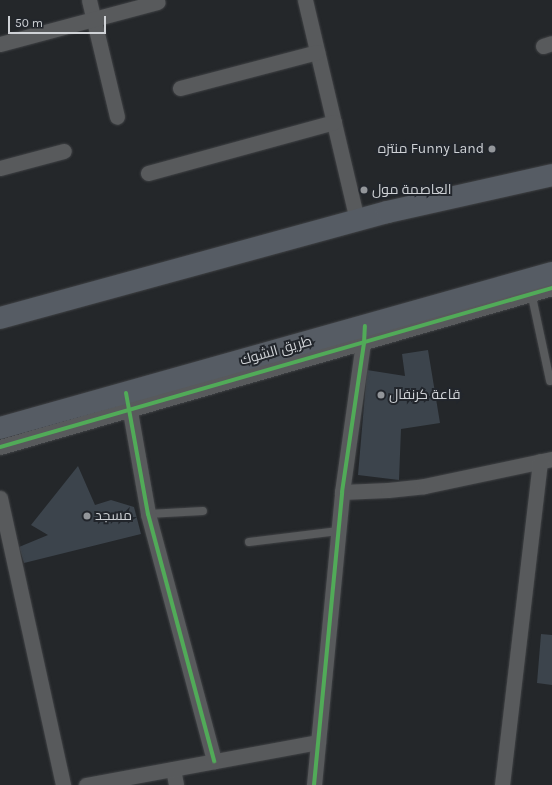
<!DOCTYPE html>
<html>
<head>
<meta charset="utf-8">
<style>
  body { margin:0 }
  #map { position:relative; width:552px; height:785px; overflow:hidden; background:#24272a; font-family:Karla,Cairo,sans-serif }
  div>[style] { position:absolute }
  .building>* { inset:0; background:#3c444c }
  .roads { filter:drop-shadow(0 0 1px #404245) drop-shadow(0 0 1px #404245) }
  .lane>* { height:8px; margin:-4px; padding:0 4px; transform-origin:4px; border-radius:4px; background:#585a5c }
  .street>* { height:15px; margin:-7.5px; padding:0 7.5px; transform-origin:7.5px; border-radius:7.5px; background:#585a5c }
  .primary>* { height:22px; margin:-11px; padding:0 11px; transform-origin:11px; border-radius:11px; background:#565c64 }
  .cycleway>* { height:4px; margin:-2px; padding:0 2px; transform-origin:2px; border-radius:2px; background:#51ab58 }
  .dots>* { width:11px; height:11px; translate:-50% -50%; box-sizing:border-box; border:2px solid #22262c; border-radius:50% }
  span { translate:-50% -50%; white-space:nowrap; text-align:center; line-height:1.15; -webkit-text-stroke:4px #22262c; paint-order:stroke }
  .poi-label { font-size:14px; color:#cfd2d6 }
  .right { translate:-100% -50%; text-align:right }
  .left { translate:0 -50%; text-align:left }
  .street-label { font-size:14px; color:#cfd2d6 }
  .scale { position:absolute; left:8px; top:16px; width:98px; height:18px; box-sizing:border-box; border:2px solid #cfd2d6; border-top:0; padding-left:5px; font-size:12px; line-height:14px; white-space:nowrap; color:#cfd2d6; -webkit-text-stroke:3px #22262c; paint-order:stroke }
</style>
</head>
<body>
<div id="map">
  <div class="building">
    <i style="clip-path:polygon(428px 350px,440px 423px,401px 429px,399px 480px,358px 475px,367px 370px,405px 376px,402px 354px)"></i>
    <i style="clip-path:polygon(78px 466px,95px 505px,111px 500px,134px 507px,141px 534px,24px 563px,19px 547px,48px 535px,31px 525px)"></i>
    <i style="clip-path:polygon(541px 634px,552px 635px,552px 685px,537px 683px)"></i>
  </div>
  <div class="roads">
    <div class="lane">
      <i style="left:531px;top:292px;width:91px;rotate:77.9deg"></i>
      <i style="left:148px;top:514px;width:55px;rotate:-3.1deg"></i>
      <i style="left:249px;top:542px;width:90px;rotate:-7deg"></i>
    </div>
    <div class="street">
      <i style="left:89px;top:0;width:120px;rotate:76.5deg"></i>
      <i style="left:305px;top:0;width:226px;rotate:76.7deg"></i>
      <i style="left:0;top:44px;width:163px;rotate:-14.9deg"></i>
      <i style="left:543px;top:46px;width:9px;rotate:-18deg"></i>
      <i style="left:180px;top:88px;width:142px;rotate:-14.7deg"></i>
      <i style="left:0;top:168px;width:66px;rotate:-14.9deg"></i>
      <i style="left:148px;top:173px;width:193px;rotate:-15.3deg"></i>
      <i style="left:128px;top:400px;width:116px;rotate:80deg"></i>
      <i style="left:148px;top:514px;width:256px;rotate:75deg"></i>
      <i style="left:0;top:447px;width:574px;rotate:-16.07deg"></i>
      <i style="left:342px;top:492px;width:46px;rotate:-2.5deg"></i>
      <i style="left:388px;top:490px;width:36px;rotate:-6deg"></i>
      <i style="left:424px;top:486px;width:131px;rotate:-11.9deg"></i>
      <i style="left:0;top:498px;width:294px;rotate:77.6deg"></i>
      <i style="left:173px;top:769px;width:16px;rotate:79deg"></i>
      <i style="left:86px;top:785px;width:236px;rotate:-10.5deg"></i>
      <i style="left:314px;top:785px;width:294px;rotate:-84.5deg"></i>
      <i style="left:342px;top:492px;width:159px;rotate:-82deg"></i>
      <i style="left:502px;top:785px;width:326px;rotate:-83.3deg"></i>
    </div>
    <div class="primary">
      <i style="left:0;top:318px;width:401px;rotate:-15.3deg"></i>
      <i style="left:387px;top:212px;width:169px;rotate:-12.6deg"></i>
      <i style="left:0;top:428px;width:573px;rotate:-15.68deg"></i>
    </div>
  </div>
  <div class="cycleway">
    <i style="left:126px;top:393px;width:123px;rotate:79.7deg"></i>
    <i style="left:148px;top:514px;width:256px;rotate:75deg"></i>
    <i style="left:0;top:447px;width:574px;rotate:-16.07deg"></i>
    <i style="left:314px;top:785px;width:294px;rotate:-84.5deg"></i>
    <i style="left:342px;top:492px;width:151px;rotate:-81.6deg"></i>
    <i style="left:364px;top:343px;width:17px;rotate:-87deg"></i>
  </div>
  <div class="dots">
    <i style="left:492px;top:149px;background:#93969a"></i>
    <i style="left:364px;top:190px;background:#93969a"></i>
    <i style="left:381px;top:395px;background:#93969a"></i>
    <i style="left:87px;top:516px;background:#93969a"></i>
  </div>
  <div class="poi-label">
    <span class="right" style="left:484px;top:149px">منتزه Funny Land</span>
    <span class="left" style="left:372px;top:190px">العاصمة مول</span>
    <span class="left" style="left:389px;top:395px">قاعة كرنفال</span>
    <span class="left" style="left:95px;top:516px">مسجد</span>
  </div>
  <div class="street-label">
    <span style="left:276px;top:351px;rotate:-16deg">طريق الشوك</span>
  </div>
  <div class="scale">50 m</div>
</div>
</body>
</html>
